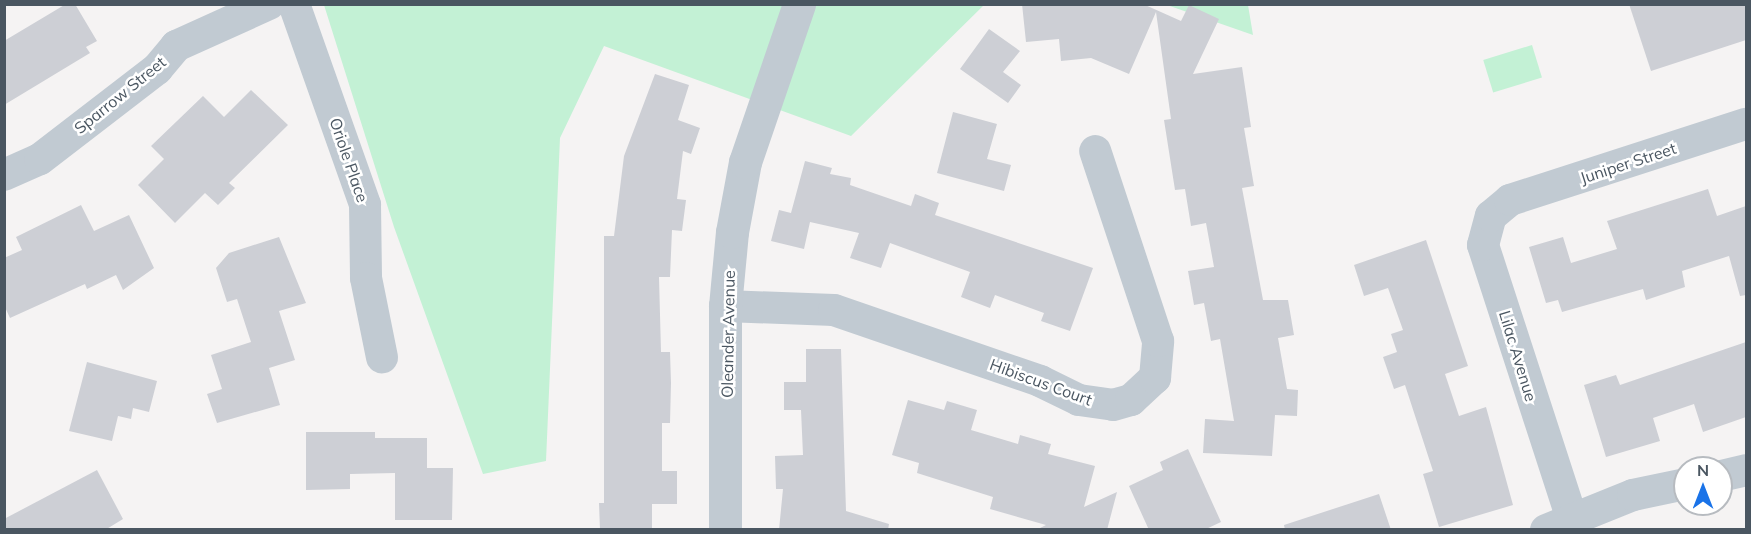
<!DOCTYPE html>
<html>
<head>
<meta charset="utf-8">
<style>
  body { margin:0 }
  #map { position:relative; width:1751px; height:534px; overflow:hidden; background:#f5f3f3; font-family:Mulish,sans-serif }
  div>[style] { position:absolute }
  .green>* { inset:0; background:#c3f1d5; transform-origin:0 0 }
  .building>* { inset:0; background:#cdcfd5 }
  .minor>* { height:32px; margin:-16px; padding:0 16px; transform-origin:16px; border-radius:16px; background:#c1cad2 }
  .tertiary>* { height:33px; margin:-16.5px; padding:0 16.5px; transform-origin:16.5px; border-radius:16.5px; background:#c1cad2 }
  span { translate:-50% -50%; white-space:nowrap; text-align:center; line-height:1.15; -webkit-text-stroke:5px #fff; paint-order:stroke }
  .street-label { font-size:16px; color:#4a5661 }
  .frame { position:absolute; inset:0; border:6px solid #4a5661; pointer-events:none }
  .north { position:absolute; left:1673px; top:456px; width:60px; height:60px; box-sizing:border-box; background:#fff; border:2px solid #b7bbc0; border-radius:50%; rotate:0deg; font-size:16px; font-weight:700; line-height:24px; text-align:center; color:#4a5661 }
  .north::after { content:''; display:block; margin:auto; width:21px; height:27px; background:#1a73e8; clip-path:polygon(50% 0,100% 100%,50% 72%,0 100%) }
</style>
</head>
<body>
<div id="map">
  <div class="green">
    <i style="clip-path:polygon(324px 5px,984px 5px,851px 136px,604px 46px,560px 138px,546px 461px,483px 474px,394px 227px)"></i>
    <i style="clip-path:polygon(1167px 5px,1248px 5px,1253px 35px)"></i>
    <i style="left:1532px;top:45px;width:34px;height:51px;rotate:73deg"></i>
  </div>
  <div class="building">
    <i style="clip-path:polygon(66px 4px,75px 4px,97px 41px,86px 47px,90px 53px,4px 105px,4px 41px)"></i>
    <i style="clip-path:polygon(1022px 4px,1143px 4px,1181px 21px,1189px 5px,1219px 19px,1193px 74px,1242px 67px,1251px 127px,1244px 128px,1254px 186px,1242px 188px,1263px 300px,1288px 300px,1294px 335px,1278px 338px,1287px 389px,1298px 390px,1297px 416px,1275px 415px,1272px 456px,1203px 453px,1205px 419px,1234px 421px,1220px 339px,1211px 341px,1204px 303px,1194px 305px,1188px 271px,1214px 267px,1206px 223px,1191px 226px,1185px 189px,1175px 190px,1164px 120px,1171px 119px,1156px 12px,1129px 74px,1091px 58px,1061px 61px,1059px 39px,1026px 42px)"></i>
    <i style="clip-path:polygon(1629px 4px,1746px 4px,1746px 40px,1651px 71px)"></i>
    <i style="clip-path:polygon(989px 29px,1020px 51px,1003px 72px,1021px 85px,1008px 103px,960px 69px)"></i>
    <i style="clip-path:polygon(655px 74px,689px 85px,678px 120px,700px 128px,691px 154px,683px 151px,677px 199px,686px 200px,682px 231px,672px 230px,670px 277px,659px 277px,661px 352px,670px 352px,671px 383px,670px 423px,662px 423px,662px 471px,677px 471px,677px 504px,652px 504px,652px 530px,600px 530px,599px 503px,604px 503px,604px 236px,614px 236px,624px 156px)"></i>
    <i style="clip-path:polygon(251px 90px,288px 125px,229px 183px,235px 188px,218px 205px,205px 193px,175px 223px,138px 185px,164px 159px,151px 146px,203px 96px,224px 117px)"></i>
    <i style="clip-path:polygon(953px 112px,997px 124px,987px 159px,1011px 165px,1004px 191px,937px 173px)"></i>
    <i style="clip-path:polygon(805px 161px,832px 168px,830px 174px,851px 178px,850px 185px,911px 206px,915px 194px,939px 203px,935px 215px,1093px 268px,1070px 331px,1041px 321px,1044px 313px,995px 295px,990px 308px,961px 297px,970px 272px,890px 243px,881px 268px,850px 258px,859px 233px,810px 222px,804px 249px,771px 241px,779px 210px,791px 213px)"></i>
    <i style="clip-path:polygon(1708px 189px,1717px 216px,1746px 206px,1746px 295px,1740px 296px,1729px 256px,1682px 271px,1685px 287px,1646px 300px,1643px 289px,1562px 312px,1558px 300px,1546px 303px,1529px 247px,1563px 237px,1571px 263px,1617px 249px,1607px 221px)"></i>
    <i style="clip-path:polygon(81px 205px,94px 231px,129px 215px,154px 268px,123px 290px,116px 275px,87px 289px,85px 284px,10px 318px,4px 305px,4px 258px,22px 250px,16px 237px)"></i>
    <i style="clip-path:polygon(279px 237px,306px 303px,279px 311px,295px 360px,269px 368px,280px 405px,217px 423px,207px 394px,222px 389px,211px 355px,251px 342px,237px 299px,227px 302px,216px 268px,229px 253px)"></i>
    <i style="clip-path:polygon(1426px 240px,1468px 366px,1445px 374px,1459px 416px,1486px 407px,1513px 505px,1439px 527px,1423px 474px,1433px 471px,1405px 385px,1394px 389px,1383px 357px,1397px 352px,1391px 334px,1403px 330px,1388px 288px,1364px 296px,1354px 265px)"></i>
    <i style="clip-path:polygon(1746px 342px,1746px 417px,1703px 432px,1694px 404px,1653px 418px,1660px 441px,1606px 457px,1584px 385px,1616px 375px,1620px 385px)"></i>
    <i style="clip-path:polygon(806px 349px,841px 349px,846px 511px,889px 524px,888px 530px,779px 530px,783px 489px,776px 489px,775px 456px,803px 455px,801px 410px,784px 410px,784px 382px,806px 382px)"></i>
    <i style="clip-path:polygon(87px 362px,157px 381px,149px 412px,133px 408px,131px 419px,118px 416px,112px 441px,69px 431px)"></i>
    <i style="clip-path:polygon(908px 400px,944px 410px,947px 401px,977px 410px,971px 430px,1018px 444px,1020px 435px,1051px 444px,1048px 454px,1095px 466px,1084px 507px,1117px 492px,1107px 530px,1036px 530px,1046px 525px,990px 509px,993px 497px,917px 473px,919px 463px,892px 455px)"></i>
    <i style="clip-path:polygon(306px 432px,375px 432px,375px 438px,427px 438px,427px 468px,453px 468px,452px 520px,395px 520px,395px 473px,350px 474px,350px 489px,306px 490px)"></i>
    <i style="clip-path:polygon(1188px 449px,1221px 522px,1204px 530px,1149px 530px,1129px 486px,1163px 470px,1160px 462px)"></i>
    <i style="clip-path:polygon(97px 470px,123px 519px,105px 530px,4px 530px,4px 519px)"></i>
    <i style="clip-path:polygon(1379px 494px,1391px 530px,1285px 530px,1284px 525px)"></i>
  </div>
  <div class="minor">
    <i style="left:294px;top:4px;width:213px;rotate:70.5deg"></i>
    <i style="left:365px;top:205px;width:73px;rotate:89.2deg"></i>
    <i style="left:366px;top:278px;width:81px;rotate:78.6deg"></i>
    <i style="left:4px;top:175px;width:39px;rotate:-24deg"></i>
    <i style="left:40px;top:159px;width:148px;rotate:-37.6deg"></i>
    <i style="left:157px;top:69px;width:30px;rotate:-50deg"></i>
    <i style="left:176px;top:46px;width:102px;rotate:-24.3deg"></i>
    <i style="left:725px;top:306px;width:109px;rotate:2.1deg"></i>
    <i style="left:834px;top:310px;width:218px;rotate:19deg"></i>
    <i style="left:1040px;top:381px;width:43px;rotate:26deg"></i>
    <i style="left:1079px;top:400px;width:34px;rotate:8deg"></i>
    <i style="left:1113px;top:405px;width:19px;rotate:-16deg"></i>
    <i style="left:1131px;top:400px;width:33px;rotate:-43deg"></i>
    <i style="left:1155px;top:378px;width:37px;rotate:-85deg"></i>
    <i style="left:1158px;top:341px;width:200px;rotate:-108.3deg"></i>
    <i style="left:1721px;top:476px;width:26px;rotate:-13deg"></i>
    <i style="left:1572px;top:519px;width:288px;rotate:-108deg"></i>
    <i style="left:1483px;top:245px;width:30px;rotate:-75deg"></i>
    <i style="left:1491px;top:216px;width:25px;rotate:-40deg"></i>
    <i style="left:1510px;top:200px;width:248px;rotate:-17.9deg"></i>
    <i style="left:1546px;top:530px;width:94px;rotate:-21.9deg"></i>
    <i style="left:1633px;top:495px;width:53px;rotate:-11.9deg"></i>
  </div>
  <div class="tertiary">
    <i style="left:725px;top:530px;width:224px;rotate:-90deg"></i>
    <i style="left:725px;top:306px;width:74px;rotate:-84.6deg"></i>
    <i style="left:732px;top:232px;width:71px;rotate:-79.5deg"></i>
    <i style="left:745px;top:162px;width:167px;rotate:-71.1deg"></i>
  </div>
  <div class="street-label">
    <span style="left:120px;top:95px;rotate:-39deg">Sparrow Street</span>
    <span style="left:349px;top:160px;rotate:71deg">Oriole Place</span>
    <span style="left:1628px;top:163px;rotate:-18deg">Juniper Street</span>
    <span style="left:728px;top:334px;rotate:-89deg">Oleander Avenue</span>
    <span style="left:1518px;top:356px;rotate:73deg">Lilac Avenue</span>
    <span style="left:1041px;top:382px;rotate:20deg">Hibiscus Court</span>
  </div>
  <div class="frame"></div>
  <div class="north">N</div>
</div>
</body>
</html>
